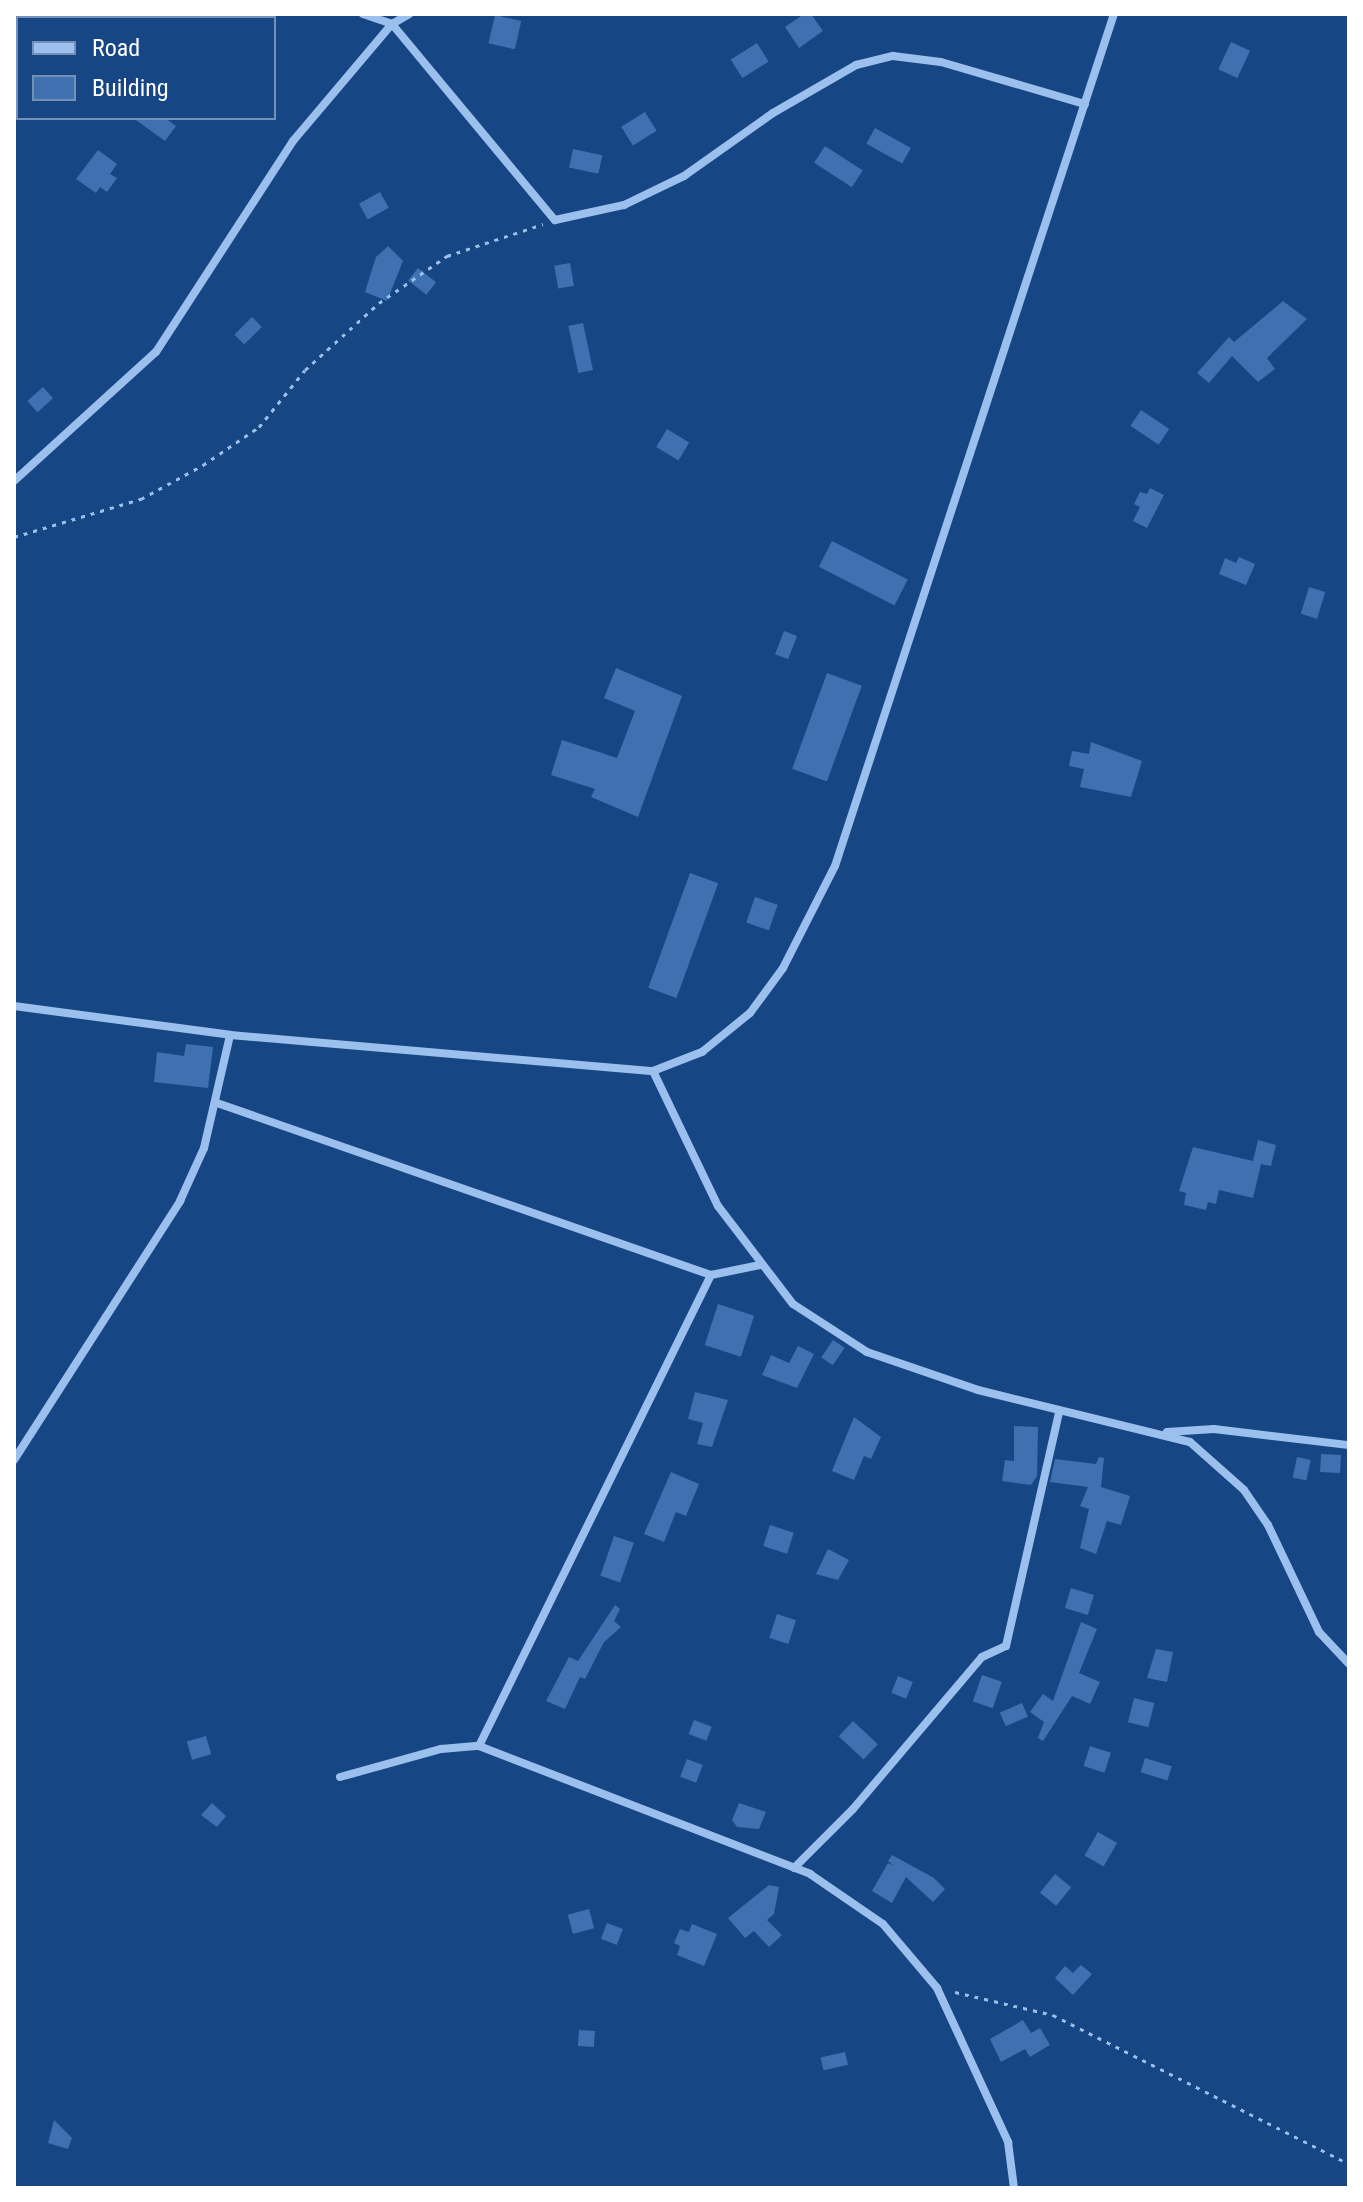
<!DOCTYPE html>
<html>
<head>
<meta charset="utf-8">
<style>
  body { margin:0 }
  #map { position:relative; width:1363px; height:2202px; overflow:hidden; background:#174685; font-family:"Roboto Condensed",sans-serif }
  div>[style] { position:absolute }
  .building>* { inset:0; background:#3f70af; transform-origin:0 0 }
  .path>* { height:3px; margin-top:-1.5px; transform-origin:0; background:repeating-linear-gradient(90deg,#9cc0ed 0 4px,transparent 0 10px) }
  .street>* { height:8px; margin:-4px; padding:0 4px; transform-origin:4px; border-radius:4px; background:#9cc0ed }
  span { translate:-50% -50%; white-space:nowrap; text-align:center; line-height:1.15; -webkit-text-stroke:6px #174685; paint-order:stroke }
  .frame { position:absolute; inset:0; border:16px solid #fff; pointer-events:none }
  .legend { position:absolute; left:16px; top:16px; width:260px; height:104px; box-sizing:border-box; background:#174685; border:2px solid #7490b6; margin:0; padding:10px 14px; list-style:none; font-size:24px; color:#fff }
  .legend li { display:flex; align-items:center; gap:16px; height:40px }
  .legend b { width:40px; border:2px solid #7490b6 }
</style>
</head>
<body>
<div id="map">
  <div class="building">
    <i style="clip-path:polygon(804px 14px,811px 14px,823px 31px,799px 48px,785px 27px)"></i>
    <i style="left:495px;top:15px;width:27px;height:29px;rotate:13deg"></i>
    <i style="left:1231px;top:42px;width:21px;height:30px;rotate:25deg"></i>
    <i style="left:757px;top:43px;width:22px;height:31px;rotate:58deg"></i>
    <i style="left:645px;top:112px;width:22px;height:28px;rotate:58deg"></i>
    <i style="clip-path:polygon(133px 118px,165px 118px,176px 126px,165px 141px)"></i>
    <i style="left:875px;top:128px;width:41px;height:18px;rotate:29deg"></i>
    <i style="left:825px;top:146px;width:45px;height:20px;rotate:33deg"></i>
    <i style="left:573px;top:149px;width:30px;height:19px;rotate:12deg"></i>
    <i style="clip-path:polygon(98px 150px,117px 164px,110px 174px,117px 178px,107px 192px,100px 187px,96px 193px,76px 179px)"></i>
    <i style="left:380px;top:192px;width:18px;height:24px;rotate:61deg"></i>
    <i style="clip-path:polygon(388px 246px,403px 261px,387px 301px,365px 292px,376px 257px)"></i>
    <i style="left:570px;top:263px;width:23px;height:16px;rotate:80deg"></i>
    <i style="left:418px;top:268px;width:23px;height:16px;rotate:38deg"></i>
    <i style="clip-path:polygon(1283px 301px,1307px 319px,1267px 358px,1275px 369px,1258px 382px,1232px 356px,1209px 383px,1197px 373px,1229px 337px,1234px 342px)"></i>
    <i style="left:252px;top:317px;width:14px;height:25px;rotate:45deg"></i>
    <i style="left:583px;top:323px;width:48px;height:15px;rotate:78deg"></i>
    <i style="left:43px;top:387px;width:15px;height:21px;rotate:48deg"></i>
    <i style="left:1141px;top:410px;width:34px;height:19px;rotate:34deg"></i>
    <i style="left:667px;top:429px;width:26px;height:21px;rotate:31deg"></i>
    <i style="clip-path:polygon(1150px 488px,1164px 495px,1147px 528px,1133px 521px,1140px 507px,1134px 504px,1140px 492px,1147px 494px)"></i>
    <i style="left:832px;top:541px;width:85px;height:29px;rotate:27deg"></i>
    <i style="clip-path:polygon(1239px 557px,1255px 564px,1246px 585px,1219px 574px,1225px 558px,1236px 563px)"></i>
    <i style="left:1309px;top:587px;width:17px;height:28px;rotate:17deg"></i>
    <i style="left:784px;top:631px;width:14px;height:25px;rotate:21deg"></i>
    <i style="clip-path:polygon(616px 668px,682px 696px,638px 817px,591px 797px,595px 789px,551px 775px,562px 740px,617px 758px,635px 711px,604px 698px)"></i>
    <i style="left:827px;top:673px;width:37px;height:102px;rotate:20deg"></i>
    <i style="clip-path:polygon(1091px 742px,1142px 761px,1131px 797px,1080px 787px,1084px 769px,1069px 766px,1072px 751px,1089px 754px)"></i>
    <i style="left:690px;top:873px;width:30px;height:122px;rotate:20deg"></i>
    <i style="left:755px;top:897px;width:24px;height:27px;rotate:19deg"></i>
    <i style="clip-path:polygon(186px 1044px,213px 1047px,208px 1088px,154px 1082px,157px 1052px,184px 1056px)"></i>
    <i style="clip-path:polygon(1258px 1140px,1276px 1145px,1271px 1166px,1261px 1164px,1253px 1198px,1219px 1190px,1216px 1204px,1208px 1202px,1206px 1210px,1184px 1205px,1186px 1193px,1179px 1191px,1193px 1147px,1253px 1161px)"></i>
    <i style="left:718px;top:1304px;width:38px;height:43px;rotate:18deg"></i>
    <i style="left:833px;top:1340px;width:14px;height:21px;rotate:34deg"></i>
    <i style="clip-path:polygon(798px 1346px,814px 1354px,797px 1388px,762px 1375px,771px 1355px,789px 1363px)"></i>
    <i style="clip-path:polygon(695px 1392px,728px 1400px,712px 1447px,697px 1444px,703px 1423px,688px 1419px)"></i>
    <i style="clip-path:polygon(854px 1417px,881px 1437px,871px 1459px,864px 1456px,854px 1480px,832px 1471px)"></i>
    <i style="clip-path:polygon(1014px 1426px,1038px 1427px,1037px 1476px,1031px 1485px,1002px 1481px,1005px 1460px,1014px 1461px)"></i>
    <i style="left:1321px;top:1454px;width:20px;height:18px;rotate:3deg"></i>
    <i style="clip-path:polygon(1099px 1457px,1104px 1458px,1101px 1487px,1130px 1496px,1121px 1525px,1107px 1521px,1096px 1554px,1080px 1548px,1089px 1509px,1080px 1506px,1088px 1487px,1050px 1482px,1055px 1459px,1096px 1464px)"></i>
    <i style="left:1297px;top:1457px;width:14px;height:21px;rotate:12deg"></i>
    <i style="clip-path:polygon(671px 1472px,699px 1484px,686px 1516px,676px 1512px,664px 1542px,644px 1534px)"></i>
    <i style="left:770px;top:1525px;width:25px;height:22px;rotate:18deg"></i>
    <i style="left:614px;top:1536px;width:21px;height:42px;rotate:19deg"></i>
    <i style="clip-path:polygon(828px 1549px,849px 1560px,838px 1580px,816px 1574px)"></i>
    <i style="left:1071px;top:1588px;width:24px;height:21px;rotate:17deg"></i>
    <i style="clip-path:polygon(615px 1605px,620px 1609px,614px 1621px,621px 1627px,604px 1642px,585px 1679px,580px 1677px,565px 1709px,546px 1701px,569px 1657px,578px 1661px)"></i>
    <i style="left:777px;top:1614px;width:20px;height:25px;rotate:18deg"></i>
    <i style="clip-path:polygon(1081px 1622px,1097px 1629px,1079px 1673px,1100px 1682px,1090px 1704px,1072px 1696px,1043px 1741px,1038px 1738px,1044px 1722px,1030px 1712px,1043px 1694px,1053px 1701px)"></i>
    <i style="clip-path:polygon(1156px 1649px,1173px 1652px,1167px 1682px,1147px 1678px)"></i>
    <i style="left:982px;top:1675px;width:21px;height:28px;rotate:19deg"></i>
    <i style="left:898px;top:1676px;width:16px;height:18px;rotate:22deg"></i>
    <i style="left:1134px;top:1698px;width:21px;height:25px;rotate:14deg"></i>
    <i style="left:1022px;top:1703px;width:15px;height:24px;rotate:67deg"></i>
    <i style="left:694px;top:1720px;width:19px;height:15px;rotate:21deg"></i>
    <i style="left:853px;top:1721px;width:34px;height:21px;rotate:43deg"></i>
    <i style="left:206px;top:1736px;width:19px;height:20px;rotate:74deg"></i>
    <i style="left:1090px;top:1746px;width:22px;height:21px;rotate:18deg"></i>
    <i style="left:1145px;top:1758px;width:28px;height:15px;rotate:17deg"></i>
    <i style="left:687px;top:1759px;width:17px;height:19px;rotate:21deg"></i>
    <i style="clip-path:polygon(212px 1803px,226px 1816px,217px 1827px,201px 1815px)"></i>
    <i style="clip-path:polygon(739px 1803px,766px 1812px,759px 1829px,737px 1827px,732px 1820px)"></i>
    <i style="left:1098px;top:1832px;width:22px;height:27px;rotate:30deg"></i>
    <i style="clip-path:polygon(892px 1855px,934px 1878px,945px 1889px,933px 1902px,906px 1877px,892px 1903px,872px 1891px,888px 1863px,894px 1866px,888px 1861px)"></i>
    <i style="left:1055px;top:1874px;width:21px;height:24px;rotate:39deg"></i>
    <i style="clip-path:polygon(769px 1885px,779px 1887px,774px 1914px,767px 1920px,782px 1935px,769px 1947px,754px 1931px,745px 1938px,728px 1918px)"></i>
    <i style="left:589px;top:1909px;width:20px;height:22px;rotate:75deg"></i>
    <i style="left:607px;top:1923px;width:17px;height:17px;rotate:21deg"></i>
    <i style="clip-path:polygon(692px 1924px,717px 1934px,704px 1966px,677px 1955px,680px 1946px,674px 1943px,680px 1929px,689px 1932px)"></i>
    <i style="clip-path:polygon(1081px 1965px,1092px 1974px,1073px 1995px,1055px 1978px,1065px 1966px,1073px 1973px)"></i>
    <i style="clip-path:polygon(1023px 2020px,1031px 2033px,1040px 2028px,1050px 2045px,1030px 2057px,1025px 2049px,1001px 2062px,990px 2039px)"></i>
    <i style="left:579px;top:2030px;width:16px;height:16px;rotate:4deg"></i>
    <i style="left:845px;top:2052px;width:13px;height:25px;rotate:77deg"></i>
    <i style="clip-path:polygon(54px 2120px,72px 2138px,68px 2149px,48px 2143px)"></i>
  </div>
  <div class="path">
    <i style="left:14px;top:537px;width:133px;rotate:-16.7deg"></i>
    <i style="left:141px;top:499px;width:71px;rotate:-28.7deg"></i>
    <i style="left:203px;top:465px;width:68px;rotate:-34.2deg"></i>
    <i style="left:259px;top:427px;width:73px;rotate:-51.1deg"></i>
    <i style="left:305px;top:370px;width:100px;rotate:-42.2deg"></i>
    <i style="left:379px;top:303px;width:83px;rotate:-34.7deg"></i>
    <i style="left:447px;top:256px;width:101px;rotate:-18.4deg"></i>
    <i style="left:955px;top:1992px;width:101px;rotate:13.2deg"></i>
    <i style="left:1053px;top:2015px;width:331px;rotate:26.7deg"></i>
  </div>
  <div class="street">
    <i style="left:363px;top:14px;width:31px;rotate:19deg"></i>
    <i style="left:392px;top:24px;width:255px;rotate:50.3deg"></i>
    <i style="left:555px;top:220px;width:71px;rotate:-12.3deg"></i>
    <i style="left:624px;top:205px;width:67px;rotate:-25.8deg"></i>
    <i style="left:684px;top:176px;width:109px;rotate:-35.3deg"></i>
    <i style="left:773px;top:113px;width:96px;rotate:-30deg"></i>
    <i style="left:856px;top:65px;width:38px;rotate:-14deg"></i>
    <i style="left:893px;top:56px;width:48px;rotate:7.1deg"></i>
    <i style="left:941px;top:62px;width:150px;rotate:16.3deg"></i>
    <i style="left:14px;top:481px;width:192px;rotate:-42.3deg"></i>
    <i style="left:156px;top:352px;width:252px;rotate:-57deg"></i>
    <i style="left:293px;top:141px;width:153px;rotate:-49.8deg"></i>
    <i style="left:392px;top:24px;width:20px;rotate:-30deg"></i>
    <i style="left:14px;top:1006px;width:218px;rotate:7.6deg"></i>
    <i style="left:230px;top:1035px;width:425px;rotate:4.9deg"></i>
    <i style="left:653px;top:1071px;width:53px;rotate:-21.2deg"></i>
    <i style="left:702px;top:1052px;width:62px;rotate:-39.1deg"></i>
    <i style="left:750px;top:1013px;width:56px;rotate:-53.7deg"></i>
    <i style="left:783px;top:968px;width:114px;rotate:-63deg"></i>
    <i style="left:835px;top:866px;width:897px;rotate:-71.87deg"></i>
    <i style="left:653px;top:1071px;width:150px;rotate:64.3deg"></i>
    <i style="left:718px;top:1206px;width:123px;rotate:52.6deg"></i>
    <i style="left:793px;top:1304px;width:88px;rotate:33deg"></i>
    <i style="left:867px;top:1352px;width:117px;rotate:18.9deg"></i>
    <i style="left:978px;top:1390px;width:218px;rotate:13.8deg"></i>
    <i style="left:1190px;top:1442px;width:72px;rotate:41.6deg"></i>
    <i style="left:1244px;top:1490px;width:42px;rotate:55.6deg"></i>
    <i style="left:1268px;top:1525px;width:119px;rotate:64.5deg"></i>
    <i style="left:1319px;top:1632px;width:44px;rotate:46.8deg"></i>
    <i style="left:217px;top:1103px;width:523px;rotate:19.2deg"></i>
    <i style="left:711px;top:1275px;width:50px;rotate:-11.5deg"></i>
    <i style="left:1167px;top:1432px;width:47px;rotate:-3.7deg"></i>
    <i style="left:1214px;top:1429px;width:136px;rotate:6.8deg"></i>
    <i style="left:14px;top:1460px;width:308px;rotate:-57.3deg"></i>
    <i style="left:180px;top:1201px;width:58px;rotate:-65.6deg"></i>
    <i style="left:204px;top:1148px;width:116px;rotate:-77deg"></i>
    <i style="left:479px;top:1746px;width:525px;rotate:-63.78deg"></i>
    <i style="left:340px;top:1777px;width:105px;rotate:-15.5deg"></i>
    <i style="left:441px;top:1749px;width:38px;rotate:-5deg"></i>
    <i style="left:479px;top:1746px;width:355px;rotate:21.1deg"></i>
    <i style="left:810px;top:1874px;width:88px;rotate:34.4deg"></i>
    <i style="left:883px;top:1924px;width:84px;rotate:49.8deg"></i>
    <i style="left:937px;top:1988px;width:170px;rotate:65.2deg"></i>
    <i style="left:1008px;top:2142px;width:46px;rotate:82.6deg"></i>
    <i style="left:794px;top:1868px;width:83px;rotate:-45deg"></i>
    <i style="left:853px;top:1809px;width:199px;rotate:-49.7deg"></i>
    <i style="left:982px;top:1657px;width:26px;rotate:-25deg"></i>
    <i style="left:1006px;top:1646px;width:240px;rotate:-77.2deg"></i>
  </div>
  <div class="frame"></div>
  <ul class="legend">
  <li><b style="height:10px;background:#9cc0ed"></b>Road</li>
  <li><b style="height:22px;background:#3f70af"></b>Building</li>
  </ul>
</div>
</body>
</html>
